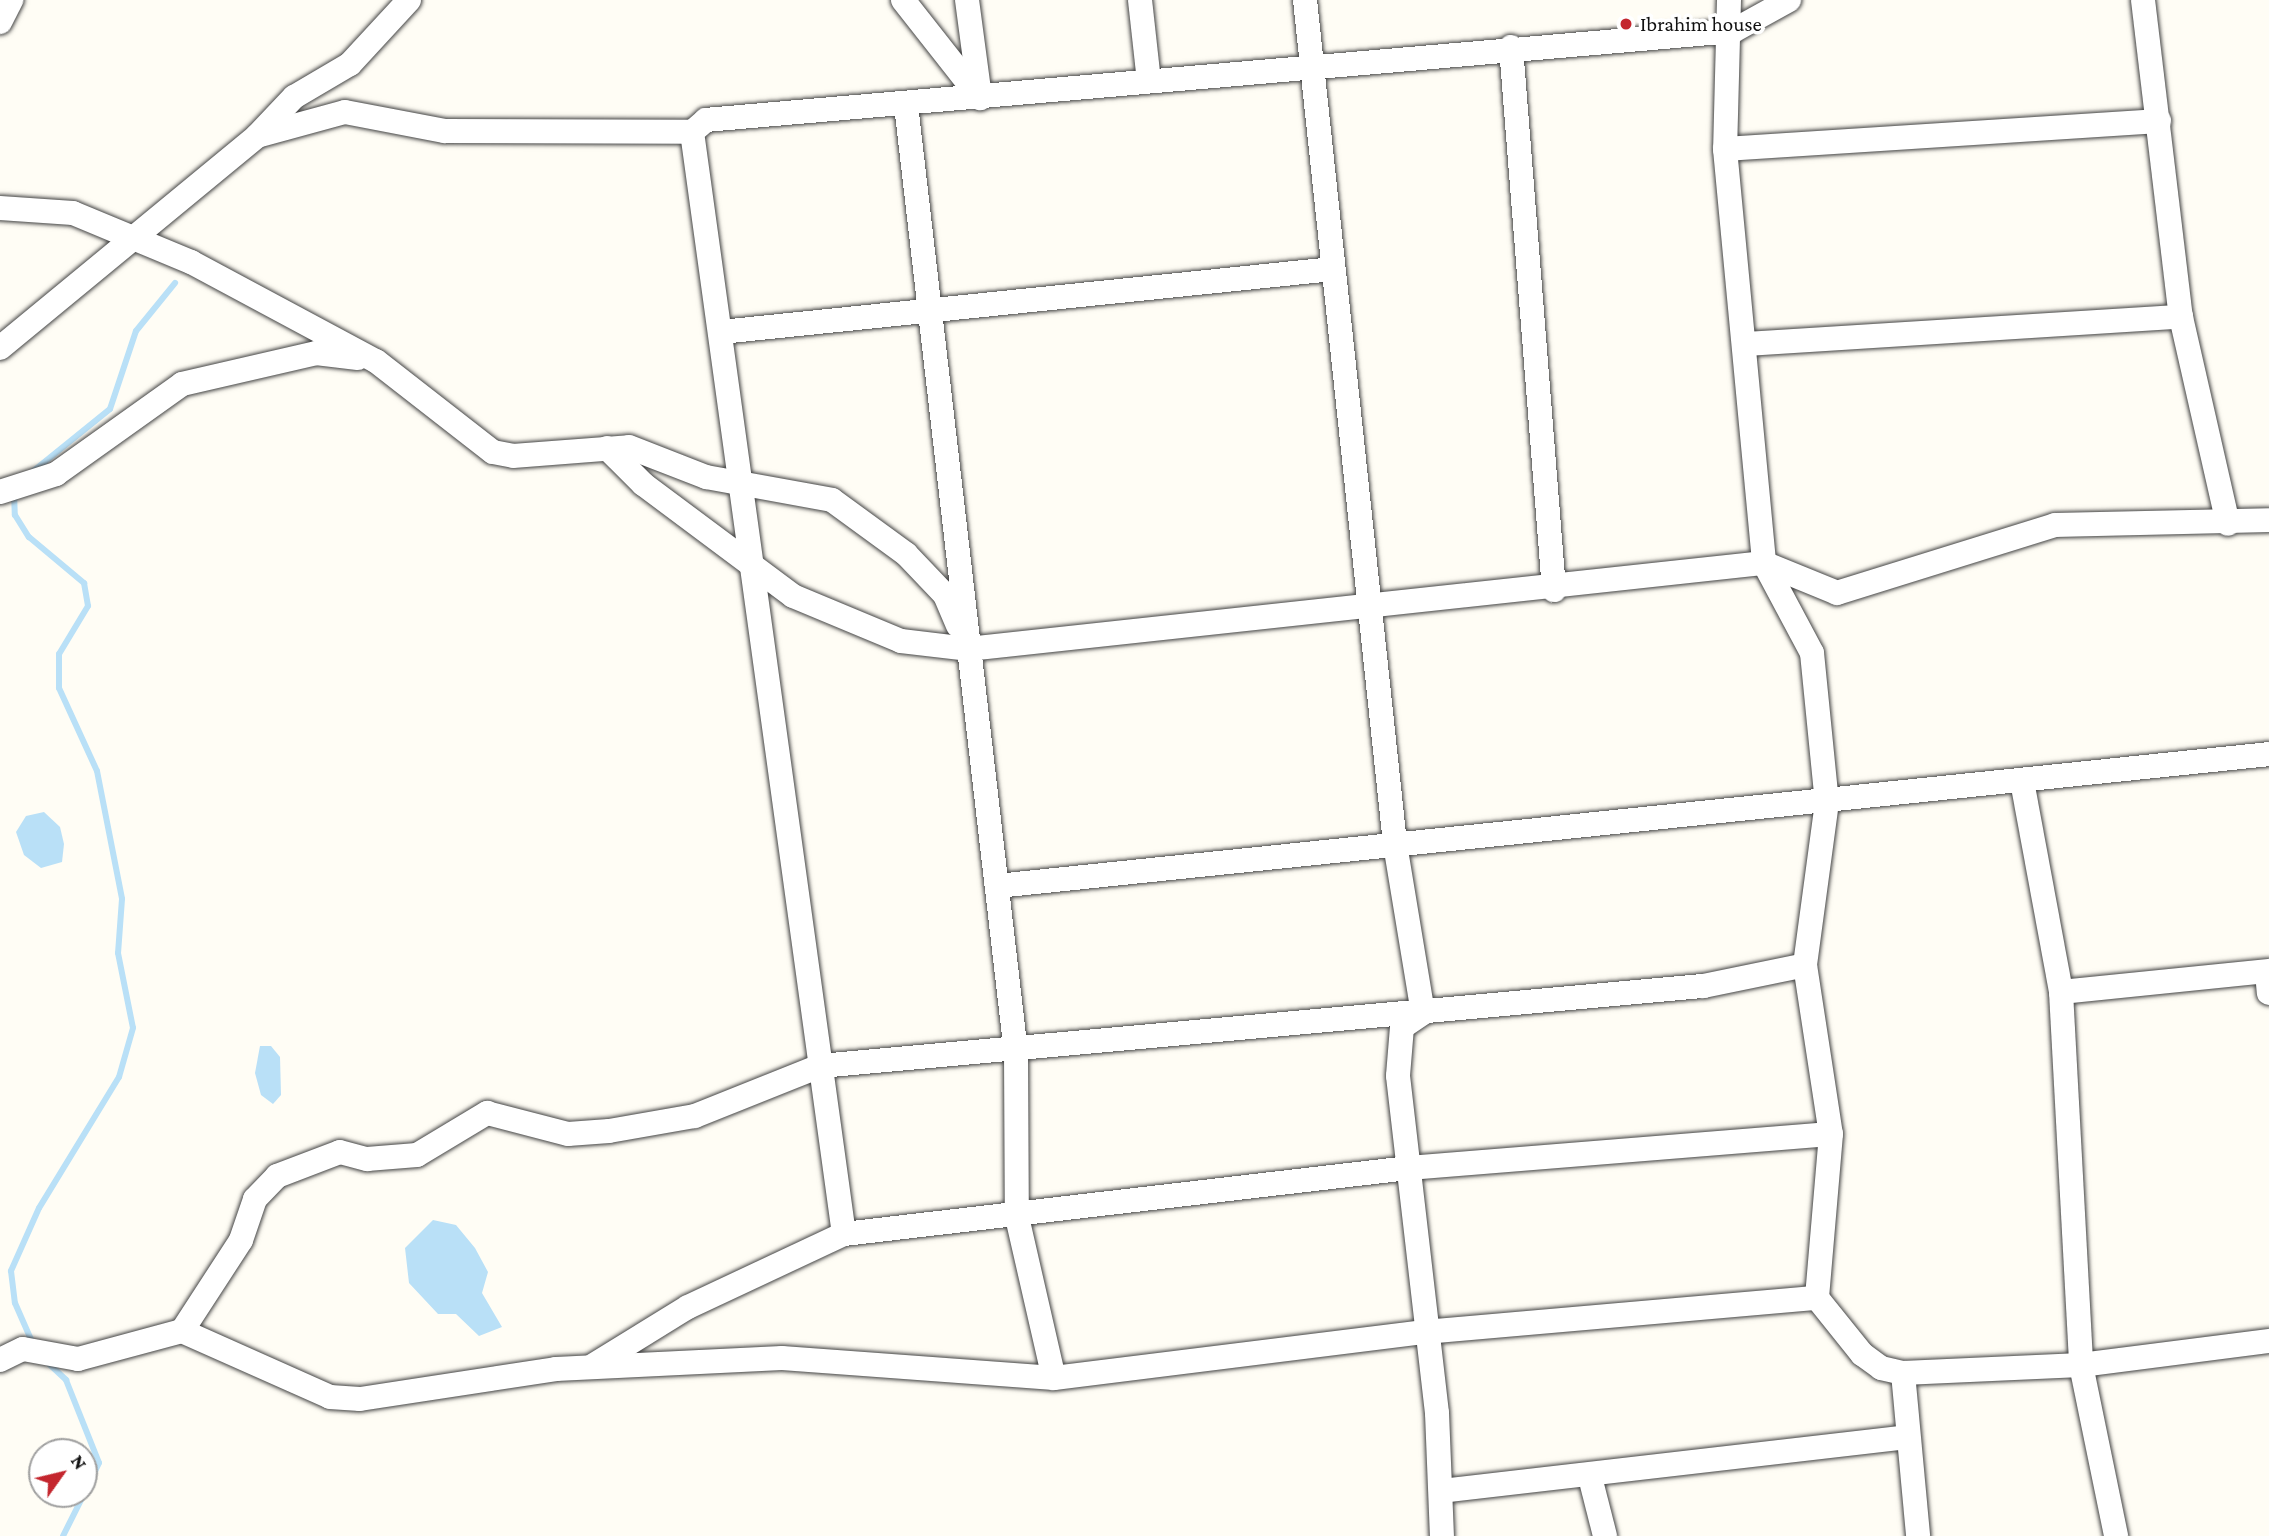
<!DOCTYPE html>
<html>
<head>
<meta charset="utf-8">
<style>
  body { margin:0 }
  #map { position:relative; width:2269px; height:1536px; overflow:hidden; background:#fffdf5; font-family:"Crimson Pro",serif }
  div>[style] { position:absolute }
  .water>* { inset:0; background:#b9e0f7 }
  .stream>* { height:6px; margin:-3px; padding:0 3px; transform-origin:3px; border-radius:3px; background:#b9e0f7 }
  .roads { filter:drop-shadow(0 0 2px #444) drop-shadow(0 0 2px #444) }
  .street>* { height:24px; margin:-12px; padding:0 12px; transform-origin:12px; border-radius:12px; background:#fff }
  .dots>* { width:19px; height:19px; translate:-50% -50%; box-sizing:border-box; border:4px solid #fff; border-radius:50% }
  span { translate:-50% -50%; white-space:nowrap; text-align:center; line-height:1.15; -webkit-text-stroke:7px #fff; paint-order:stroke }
  .poi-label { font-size:21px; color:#111 }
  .left { translate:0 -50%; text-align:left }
  .north { position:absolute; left:28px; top:1438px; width:70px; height:70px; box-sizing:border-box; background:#fff; border:2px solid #a0a0a0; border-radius:50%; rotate:56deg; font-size:19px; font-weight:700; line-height:28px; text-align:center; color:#111 }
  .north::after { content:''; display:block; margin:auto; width:24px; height:32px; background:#c4262e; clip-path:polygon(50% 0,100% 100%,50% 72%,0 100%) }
</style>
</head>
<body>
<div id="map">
  <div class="water">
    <i style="clip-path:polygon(44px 812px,60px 827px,64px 844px,62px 862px,41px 868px,24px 855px,16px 832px,26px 816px)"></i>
    <i style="clip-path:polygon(260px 1046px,271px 1046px,280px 1057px,281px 1095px,273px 1104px,261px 1095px,255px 1073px)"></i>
    <i style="clip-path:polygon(433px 1220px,456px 1225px,475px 1248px,488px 1272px,482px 1293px,502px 1327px,479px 1336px,456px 1314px,438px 1314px,409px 1283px,405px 1248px)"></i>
  </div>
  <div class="stream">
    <i style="left:32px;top:472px;width:100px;rotate:-38.9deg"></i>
    <i style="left:110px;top:409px;width:82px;rotate:-71.6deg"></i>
    <i style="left:136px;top:331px;width:62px;rotate:-50.9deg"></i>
    <i style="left:14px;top:492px;width:23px;rotate:88deg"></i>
    <i style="left:15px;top:515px;width:26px;rotate:58deg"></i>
    <i style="left:29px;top:537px;width:72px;rotate:39.9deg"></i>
    <i style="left:84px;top:583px;width:23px;rotate:80deg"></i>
    <i style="left:88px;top:606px;width:56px;rotate:121.1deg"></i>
    <i style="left:59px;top:654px;width:34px;rotate:90deg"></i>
    <i style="left:59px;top:688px;width:91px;rotate:65.4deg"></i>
    <i style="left:97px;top:771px;width:130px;rotate:78.9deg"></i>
    <i style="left:122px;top:899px;width:54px;rotate:94.2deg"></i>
    <i style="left:118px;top:953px;width:76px;rotate:78.7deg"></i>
    <i style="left:133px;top:1028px;width:51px;rotate:105.9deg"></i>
    <i style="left:119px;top:1077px;width:153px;rotate:121.4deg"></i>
    <i style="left:39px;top:1208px;width:69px;rotate:114deg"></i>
    <i style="left:11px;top:1271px;width:32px;rotate:83deg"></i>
    <i style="left:15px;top:1303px;width:45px;rotate:66.3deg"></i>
    <i style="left:48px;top:1363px;width:25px;rotate:43deg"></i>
    <i style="left:66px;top:1380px;width:89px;rotate:68.3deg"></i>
    <i style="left:99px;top:1463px;width:34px;rotate:116deg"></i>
    <i style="left:63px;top:1536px;width:47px;rotate:-63.4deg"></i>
  </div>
  <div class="roads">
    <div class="street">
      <i style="left:903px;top:0;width:125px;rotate:51.8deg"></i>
      <i style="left:967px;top:0;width:98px;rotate:82.4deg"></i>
      <i style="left:1140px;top:0;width:81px;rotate:83.7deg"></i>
      <i style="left:1305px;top:0;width:849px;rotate:83.91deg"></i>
      <i style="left:1395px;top:844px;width:171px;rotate:80.6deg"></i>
      <i style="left:1423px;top:1013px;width:25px;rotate:146deg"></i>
      <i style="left:1402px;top:1027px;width:49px;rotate:94.7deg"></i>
      <i style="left:1398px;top:1076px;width:339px;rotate:83.4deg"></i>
      <i style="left:1437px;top:1413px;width:123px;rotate:87.7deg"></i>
      <i style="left:1729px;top:0;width:149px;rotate:91.5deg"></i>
      <i style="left:1725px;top:149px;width:416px;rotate:84.6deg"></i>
      <i style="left:1764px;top:563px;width:102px;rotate:61.9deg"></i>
      <i style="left:1812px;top:653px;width:150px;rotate:84.3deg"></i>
      <i style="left:1827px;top:802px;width:164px;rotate:97.7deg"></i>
      <i style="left:1805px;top:965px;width:171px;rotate:81.3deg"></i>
      <i style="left:1831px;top:1134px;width:165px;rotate:94.9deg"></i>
      <i style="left:1817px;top:1298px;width:72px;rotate:51.2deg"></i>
      <i style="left:1862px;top:1354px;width:24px;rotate:36deg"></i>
      <i style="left:1881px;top:1368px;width:23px;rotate:13deg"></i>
      <i style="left:1903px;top:1373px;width:164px;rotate:84.7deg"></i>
      <i style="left:1789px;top:0;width:64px;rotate:151deg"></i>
      <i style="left:1733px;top:31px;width:1031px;rotate:175.05deg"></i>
      <i style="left:706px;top:120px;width:18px;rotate:139deg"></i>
      <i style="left:692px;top:132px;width:1112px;rotate:82.15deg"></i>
      <i style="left:844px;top:1234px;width:568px;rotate:-6.67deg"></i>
      <i style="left:1408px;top:1168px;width:424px;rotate:-4.6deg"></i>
      <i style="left:2143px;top:0;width:319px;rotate:83.2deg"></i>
      <i style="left:2181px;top:317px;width:212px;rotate:77.2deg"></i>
      <i style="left:0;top:22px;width:25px;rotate:-63deg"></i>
      <i style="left:1511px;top:47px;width:545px;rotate:85.47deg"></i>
      <i style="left:906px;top:105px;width:954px;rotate:83.38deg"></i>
      <i style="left:1016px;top:1053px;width:164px;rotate:89.7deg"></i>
      <i style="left:1017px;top:1217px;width:165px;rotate:77.1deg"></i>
      <i style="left:257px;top:136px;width:54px;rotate:-46.5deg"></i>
      <i style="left:294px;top:97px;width:65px;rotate:-30.5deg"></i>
      <i style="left:350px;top:64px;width:87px;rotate:-47.3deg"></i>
      <i style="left:1725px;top:149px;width:435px;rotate:-3.7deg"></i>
      <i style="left:0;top:208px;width:73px;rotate:3.9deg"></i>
      <i style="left:73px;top:213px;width:128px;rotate:22.6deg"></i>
      <i style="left:191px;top:262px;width:210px;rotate:28.2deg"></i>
      <i style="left:376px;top:361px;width:148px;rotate:37.9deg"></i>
      <i style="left:493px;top:452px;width:20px;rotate:11deg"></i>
      <i style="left:513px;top:456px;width:116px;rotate:-4.4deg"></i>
      <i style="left:629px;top:447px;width:83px;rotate:21.3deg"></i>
      <i style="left:706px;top:477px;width:128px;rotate:10.3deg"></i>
      <i style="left:832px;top:500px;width:92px;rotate:36.1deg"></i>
      <i style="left:906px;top:554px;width:57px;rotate:46.4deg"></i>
      <i style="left:945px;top:595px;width:33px;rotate:67deg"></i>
      <i style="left:721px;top:332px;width:615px;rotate:-5.88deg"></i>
      <i style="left:1746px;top:344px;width:436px;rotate:-3.6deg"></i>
      <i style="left:0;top:348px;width:333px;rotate:-39.5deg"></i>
      <i style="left:257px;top:136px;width:91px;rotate:-15.3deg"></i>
      <i style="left:345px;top:112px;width:102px;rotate:10.8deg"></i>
      <i style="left:445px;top:131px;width:247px;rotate:0.2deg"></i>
      <i style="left:607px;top:448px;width:51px;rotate:45deg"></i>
      <i style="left:643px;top:484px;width:187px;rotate:36.7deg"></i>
      <i style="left:793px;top:596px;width:117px;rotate:22.6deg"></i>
      <i style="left:901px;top:641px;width:67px;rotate:6.8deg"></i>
      <i style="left:968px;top:649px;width:801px;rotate:-6.17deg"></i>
      <i style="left:1764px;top:563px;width:79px;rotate:22.3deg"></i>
      <i style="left:1837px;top:593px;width:228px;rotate:-17.3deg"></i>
      <i style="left:2055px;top:525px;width:214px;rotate:-1.3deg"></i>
      <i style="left:0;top:492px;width:59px;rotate:-17.8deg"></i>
      <i style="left:56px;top:474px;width:155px;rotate:-35.5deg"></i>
      <i style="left:182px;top:384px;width:138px;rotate:-13deg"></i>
      <i style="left:316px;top:353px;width:42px;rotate:6.8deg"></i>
      <i style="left:2022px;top:781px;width:215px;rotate:79.5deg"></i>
      <i style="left:2061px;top:992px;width:374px;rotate:86.9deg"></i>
      <i style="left:2081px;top:1365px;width:175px;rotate:78.4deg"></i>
      <i style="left:997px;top:886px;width:1279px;rotate:-5.92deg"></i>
      <i style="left:2267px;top:972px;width:21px;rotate:85deg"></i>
      <i style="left:2061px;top:992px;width:209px;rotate:-5.8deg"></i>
      <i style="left:182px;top:1331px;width:108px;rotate:-57deg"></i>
      <i style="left:241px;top:1240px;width:43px;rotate:-71.1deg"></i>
      <i style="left:255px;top:1199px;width:32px;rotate:-46deg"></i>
      <i style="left:277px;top:1176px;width:67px;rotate:-20.9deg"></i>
      <i style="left:340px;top:1152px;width:28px;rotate:15deg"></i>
      <i style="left:367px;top:1159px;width:50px;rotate:-4.6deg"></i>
      <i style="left:417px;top:1155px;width:82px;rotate:-31deg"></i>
      <i style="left:487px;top:1113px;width:84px;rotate:14.5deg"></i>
      <i style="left:568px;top:1134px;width:41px;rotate:-4.2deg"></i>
      <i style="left:609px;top:1131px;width:87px;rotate:-9.9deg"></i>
      <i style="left:695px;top:1116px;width:135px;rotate:-21.8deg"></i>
      <i style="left:820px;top:1066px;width:887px;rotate:-5.18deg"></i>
      <i style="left:1703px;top:986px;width:104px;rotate:-11.6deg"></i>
      <i style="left:0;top:1360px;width:25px;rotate:-26deg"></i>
      <i style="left:23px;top:1349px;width:56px;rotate:10.3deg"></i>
      <i style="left:78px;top:1359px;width:108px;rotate:-15.1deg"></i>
      <i style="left:182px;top:1331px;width:162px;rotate:24deg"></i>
      <i style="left:330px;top:1397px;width:30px;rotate:4deg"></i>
      <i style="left:360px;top:1399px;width:198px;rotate:-8.7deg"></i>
      <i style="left:556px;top:1369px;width:226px;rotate:-2.8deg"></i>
      <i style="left:782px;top:1358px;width:273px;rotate:4.2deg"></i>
      <i style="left:1054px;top:1378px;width:374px;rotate:-7.1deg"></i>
      <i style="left:1425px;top:1332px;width:393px;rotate:-5deg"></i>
      <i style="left:594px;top:1365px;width:110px;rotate:-31.7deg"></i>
      <i style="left:688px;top:1307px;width:172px;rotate:-25.1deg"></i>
      <i style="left:1903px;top:1373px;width:178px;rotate:-2.6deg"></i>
      <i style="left:2081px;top:1365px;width:190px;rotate:-7.3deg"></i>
      <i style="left:1590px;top:1477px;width:61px;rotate:75.7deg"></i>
      <i style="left:1441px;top:1491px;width:468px;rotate:-6.6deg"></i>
    </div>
  </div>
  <div class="dots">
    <i style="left:1626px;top:24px;background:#c4262e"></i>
  </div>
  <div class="poi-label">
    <span class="left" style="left:1640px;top:24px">Ibrahim house</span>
  </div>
  <div class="north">N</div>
</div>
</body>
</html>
